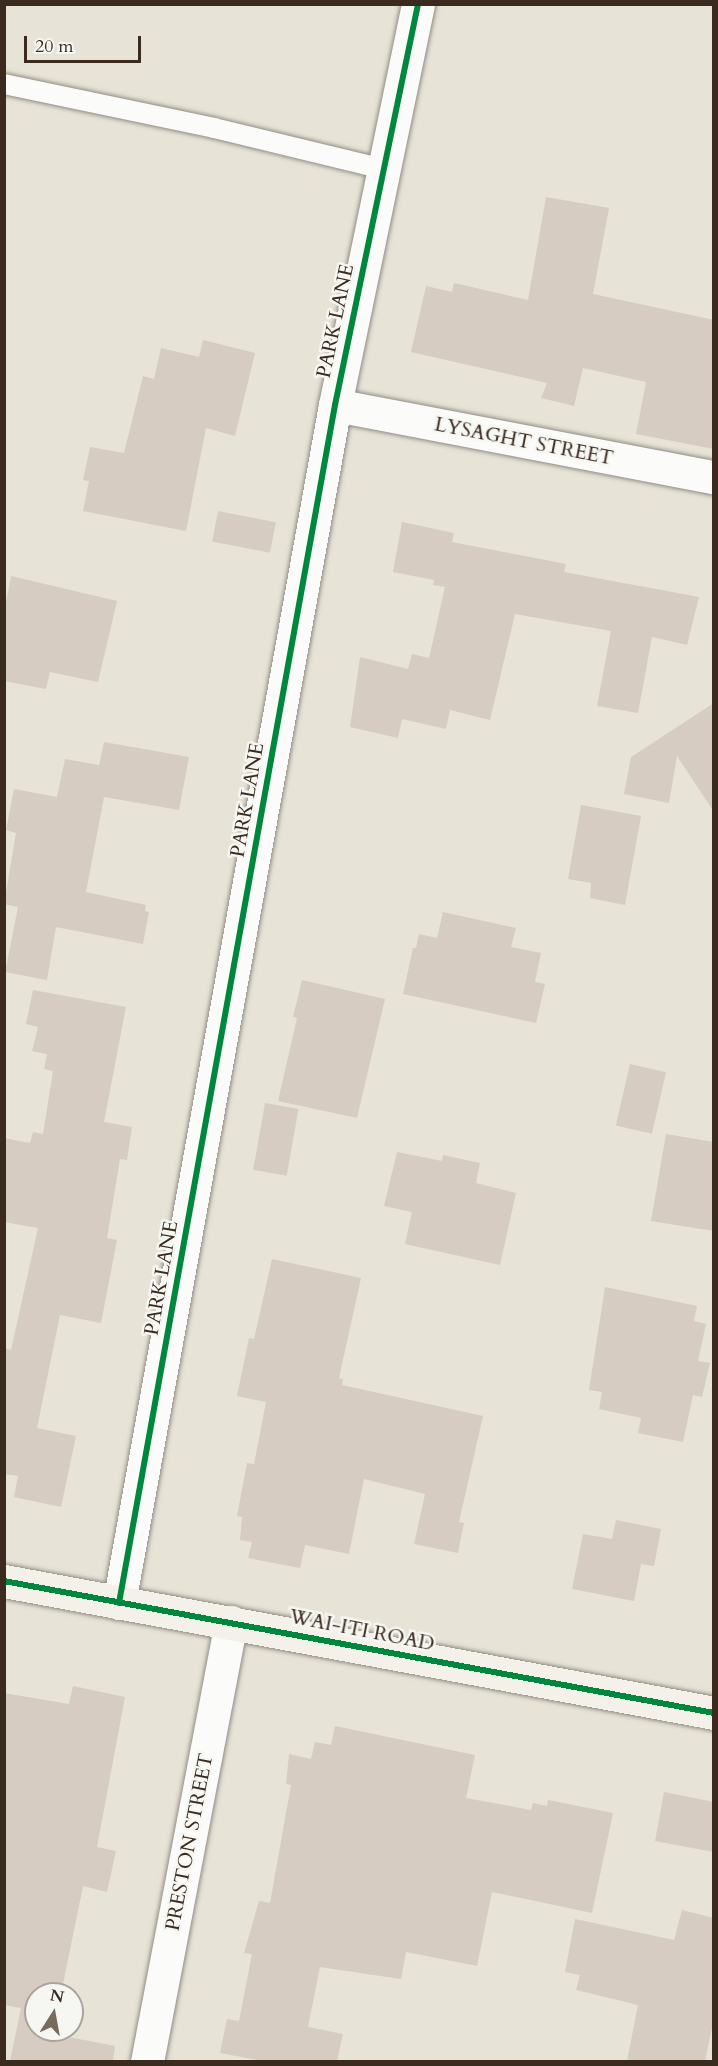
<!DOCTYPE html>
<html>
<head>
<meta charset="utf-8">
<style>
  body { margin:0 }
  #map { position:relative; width:718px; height:2066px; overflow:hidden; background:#e7e3d6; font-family:Cardo,serif }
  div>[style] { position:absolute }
  .building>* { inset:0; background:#d6ccc2; transform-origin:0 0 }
  .roads { filter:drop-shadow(0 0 2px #928d85) drop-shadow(0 0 2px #928d85) }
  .service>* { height:20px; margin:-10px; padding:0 10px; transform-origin:10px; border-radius:10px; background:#fbfbf9 }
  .minor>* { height:33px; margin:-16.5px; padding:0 16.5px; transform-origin:16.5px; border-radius:16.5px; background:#fbfbf9 }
  .secondary>* { height:33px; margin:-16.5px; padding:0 16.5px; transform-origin:16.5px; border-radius:16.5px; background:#f3f1ea }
  .cycleway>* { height:6px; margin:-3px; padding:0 3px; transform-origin:3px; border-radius:3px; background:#00873e }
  span { translate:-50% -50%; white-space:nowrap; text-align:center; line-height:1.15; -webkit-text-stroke:5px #f6f6f2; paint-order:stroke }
  .street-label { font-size:20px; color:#3b2a1e }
  .frame { position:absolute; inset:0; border:6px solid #3b2a1e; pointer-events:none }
  .north { position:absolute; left:24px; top:1982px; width:60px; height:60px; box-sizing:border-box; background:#f6f6f2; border:2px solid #aba49d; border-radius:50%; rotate:11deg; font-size:16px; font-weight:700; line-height:24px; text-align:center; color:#3b2a1e }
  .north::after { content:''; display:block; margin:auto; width:21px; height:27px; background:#776b5e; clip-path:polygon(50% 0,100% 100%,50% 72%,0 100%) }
  .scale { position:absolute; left:24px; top:36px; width:117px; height:27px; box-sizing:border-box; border:3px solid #3b2a1e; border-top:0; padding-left:8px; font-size:18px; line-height:21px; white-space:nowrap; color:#3b2a1e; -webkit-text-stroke:4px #f6f6f2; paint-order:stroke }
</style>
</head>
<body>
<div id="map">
  <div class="building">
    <i style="clip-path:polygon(546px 197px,609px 208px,593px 294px,714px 320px,714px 449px,636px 434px,646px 382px,583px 368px,574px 406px,541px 398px,547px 383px,411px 352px,426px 286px,452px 292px,454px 283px,528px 300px)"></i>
    <i style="clip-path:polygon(203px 340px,255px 353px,235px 436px,206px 428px,186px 531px,83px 511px,89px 481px,83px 480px,90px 447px,124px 453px,143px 376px,154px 379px,161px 348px,199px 357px)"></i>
    <i style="left:218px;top:511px;width:59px;height:31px;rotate:11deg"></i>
    <i style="clip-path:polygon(402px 522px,454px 533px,452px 542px,566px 564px,564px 572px,699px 597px,687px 645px,652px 637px,638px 713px,597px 706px,611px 631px,515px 614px,490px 720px,450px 710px,446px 729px,402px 719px,398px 738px,350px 727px,360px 657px,408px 669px,412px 654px,429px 658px,445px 587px,433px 585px,434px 580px,393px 572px)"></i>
    <i style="clip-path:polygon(11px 576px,117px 601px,98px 682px,50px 672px,46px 689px,4px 681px,4px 613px)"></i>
    <i style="clip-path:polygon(714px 703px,714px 812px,677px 756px,669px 803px,624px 794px,631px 757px)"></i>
    <i style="clip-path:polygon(104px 742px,189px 757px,179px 810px,104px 797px,86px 892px,146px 905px,145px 911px,149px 912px,143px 944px,56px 927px,47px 980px,5px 972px,18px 907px,4px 904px,16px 833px,6px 830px,14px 789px,57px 797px,65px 759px,99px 765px)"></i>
    <i style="clip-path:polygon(581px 805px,641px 816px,625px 905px,590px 898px,591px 883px,568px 879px)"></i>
    <i style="clip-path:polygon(443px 912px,516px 928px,511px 947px,541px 953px,535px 982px,545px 984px,536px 1023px,403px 994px,413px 948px,416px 948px,419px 934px,437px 938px)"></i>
    <i style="clip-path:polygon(302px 980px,385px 999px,357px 1118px,278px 1101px,297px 1018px,293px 1017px)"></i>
    <i style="clip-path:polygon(33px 990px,126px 1007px,104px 1122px,132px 1127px,127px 1160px,120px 1159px,107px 1238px,117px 1240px,101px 1323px,60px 1315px,37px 1428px,76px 1436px,61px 1507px,14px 1497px,18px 1476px,4px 1474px,4px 1348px,11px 1350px,38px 1228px,4px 1222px,4px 1138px,30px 1143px,33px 1132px,43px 1134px,53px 1071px,44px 1069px,47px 1054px,32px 1051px,38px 1027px,26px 1024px)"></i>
    <i style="left:630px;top:1064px;width:37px;height:63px;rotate:13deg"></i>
    <i style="left:265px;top:1103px;width:34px;height:68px;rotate:10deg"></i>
    <i style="clip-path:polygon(666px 1134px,714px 1142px,714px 1231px,651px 1221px)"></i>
    <i style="clip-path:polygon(397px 1152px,442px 1161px,443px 1155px,480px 1163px,476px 1183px,516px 1193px,500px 1265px,405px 1244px,412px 1212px,384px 1206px)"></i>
    <i style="clip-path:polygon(272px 1259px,361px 1278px,339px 1378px,343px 1379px,342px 1385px,483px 1416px,459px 1522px,464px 1523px,458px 1553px,414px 1544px,425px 1494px,364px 1479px,349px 1554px,305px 1545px,300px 1568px,248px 1558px,252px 1542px,240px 1540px,242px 1517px,237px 1516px,247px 1463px,254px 1464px,266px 1402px,237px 1396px,249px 1338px,254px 1339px)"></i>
    <i style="clip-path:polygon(605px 1287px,697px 1306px,694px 1321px,706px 1324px,698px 1361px,710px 1363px,702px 1397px,693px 1395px,683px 1442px,638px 1433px,641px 1418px,599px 1409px,602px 1392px,589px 1390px)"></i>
    <i style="clip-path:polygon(616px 1520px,661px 1529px,654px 1566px,641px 1564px,634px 1601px,572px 1589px,583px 1534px,612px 1539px)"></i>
    <i style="clip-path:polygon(73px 1686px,125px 1697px,97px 1847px,116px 1851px,107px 1892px,83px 1886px,61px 1994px,36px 1994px,36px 2030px,54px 2030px,53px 2034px,115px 2046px,113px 2061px,10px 2061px,21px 2008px,4px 2005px,4px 1693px,69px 1704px)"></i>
    <i style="clip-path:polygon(335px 1726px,475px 1755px,466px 1798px,531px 1810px,533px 1803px,547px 1806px,548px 1800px,613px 1813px,592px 1913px,492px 1892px,477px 1966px,406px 1952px,401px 1979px,320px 1967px,308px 2027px,343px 2034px,337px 2061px,263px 2061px,220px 2053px,227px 2019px,239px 2021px,252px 1954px,244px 1953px,259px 1901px,270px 1903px,291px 1785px,286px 1784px,289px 1754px,311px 1759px,315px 1742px,331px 1745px)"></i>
    <i style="clip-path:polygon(664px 1792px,714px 1802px,714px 1852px,655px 1841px)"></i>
    <i style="clip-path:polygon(682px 1910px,714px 1918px,714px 2018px,705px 2061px,627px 2061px,638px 2005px,576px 1990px,580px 1975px,565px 1972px,575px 1919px,674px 1940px)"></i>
  </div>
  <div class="roads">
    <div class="service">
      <i style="left:4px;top:84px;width:215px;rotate:11.8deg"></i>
      <i style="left:214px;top:128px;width:174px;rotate:13.6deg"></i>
    </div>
    <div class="minor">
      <i style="left:335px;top:405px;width:386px;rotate:10.8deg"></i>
      <i style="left:119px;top:1603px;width:1217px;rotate:-79.78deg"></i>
      <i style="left:335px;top:405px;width:409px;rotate:-78.3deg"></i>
      <i style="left:147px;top:2062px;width:448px;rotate:-79.2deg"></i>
    </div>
    <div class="secondary">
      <i style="left:4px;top:1581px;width:722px;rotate:10.53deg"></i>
    </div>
  </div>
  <div class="cycleway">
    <i style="left:4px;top:1581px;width:722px;rotate:10.53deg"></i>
    <i style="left:119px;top:1603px;width:1217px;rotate:-79.78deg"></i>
    <i style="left:335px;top:405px;width:409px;rotate:-78.3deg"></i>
  </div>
  <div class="street-label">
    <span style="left:335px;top:321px;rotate:-78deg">PARK LANE</span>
    <span style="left:524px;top:441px;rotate:11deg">LYSAGHT STREET</span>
    <span style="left:247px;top:800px;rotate:-80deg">PARK LANE</span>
    <span style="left:161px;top:1278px;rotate:-80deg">PARK LANE</span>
    <span style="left:362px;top:1630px;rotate:11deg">WAI-ITI ROAD</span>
    <span style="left:189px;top:1842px;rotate:-79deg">PRESTON STREET</span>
  </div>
  <div class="frame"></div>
  <div class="north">N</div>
  <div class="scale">20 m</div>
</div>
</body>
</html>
